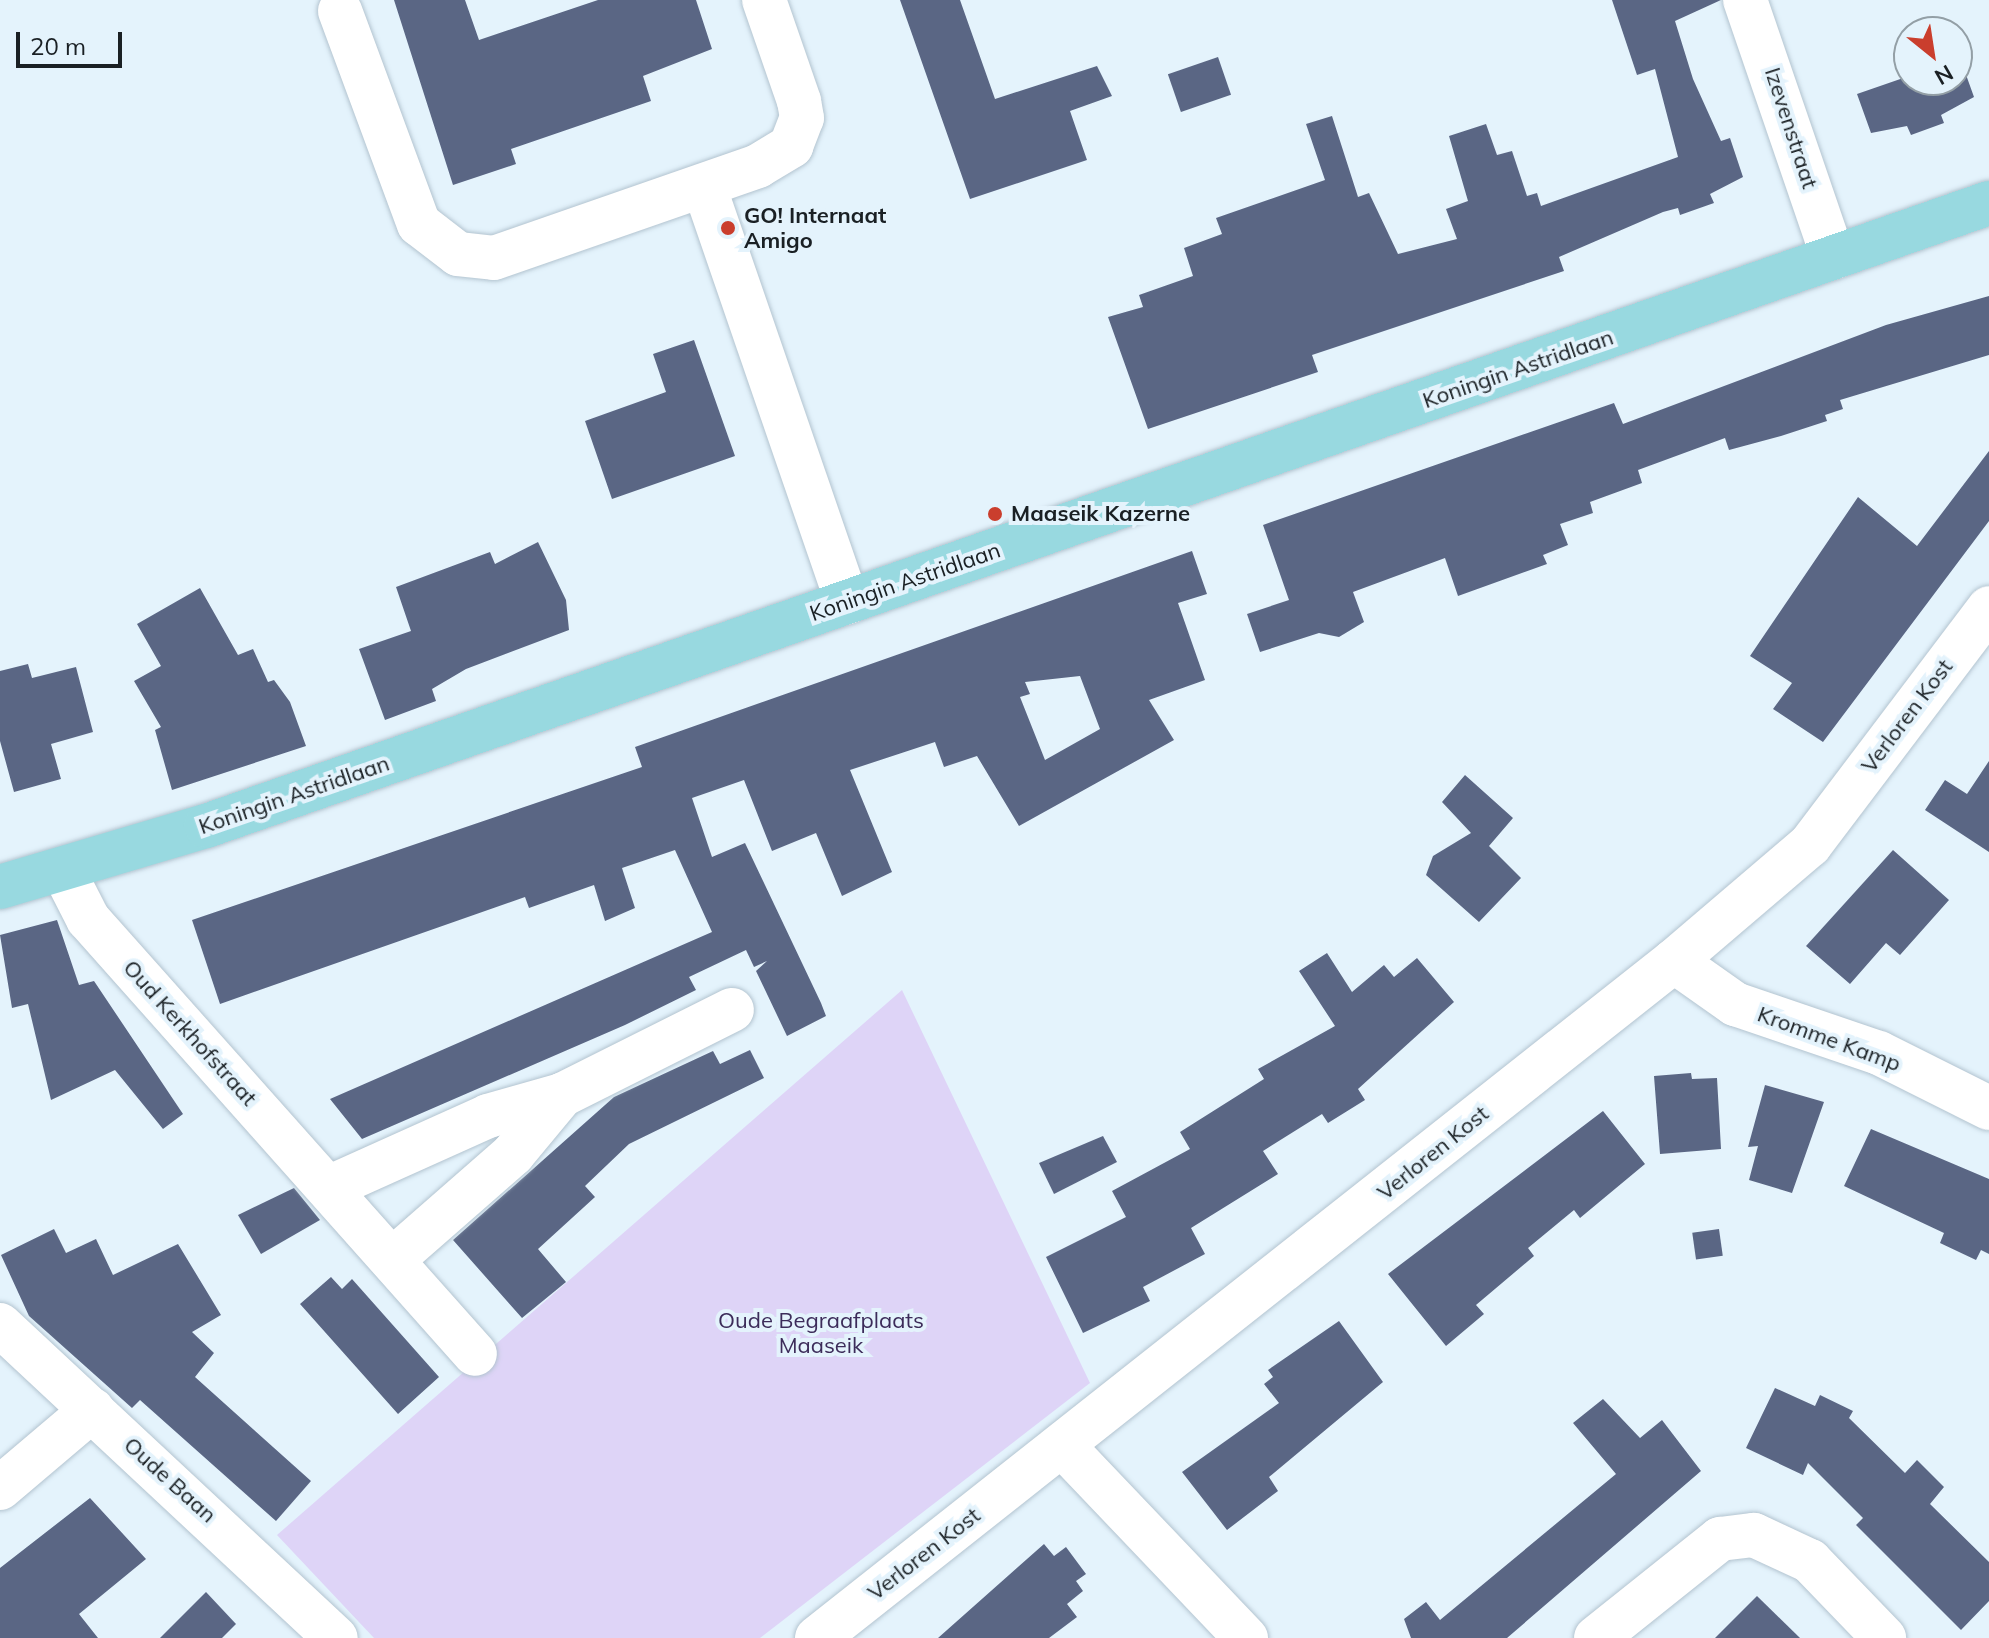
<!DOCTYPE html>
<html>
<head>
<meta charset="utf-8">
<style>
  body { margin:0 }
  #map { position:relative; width:1989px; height:1638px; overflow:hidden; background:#e4f3fc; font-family:Mulish,sans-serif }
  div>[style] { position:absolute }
  .green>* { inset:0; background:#ded4f7 }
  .building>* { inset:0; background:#5a6684; transform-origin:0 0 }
  .roads { filter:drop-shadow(0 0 2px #b3c4d0) drop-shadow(0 0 2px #b3c4d0) }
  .minor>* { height:44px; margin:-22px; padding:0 22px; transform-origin:22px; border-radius:22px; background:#fff }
  .major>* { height:44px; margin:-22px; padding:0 22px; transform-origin:22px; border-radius:22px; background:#98d9e0 }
  .dots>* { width:22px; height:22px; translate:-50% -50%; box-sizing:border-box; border:4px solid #e4f3fc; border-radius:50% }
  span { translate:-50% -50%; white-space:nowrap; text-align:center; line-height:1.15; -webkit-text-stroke:8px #e4f3fc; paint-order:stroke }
  .street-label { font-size:22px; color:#1a2024 }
  .poi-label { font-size:22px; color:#1a2024; font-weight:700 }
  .left { translate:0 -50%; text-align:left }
  .park-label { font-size:22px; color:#3c2c5a }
  .north { position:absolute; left:1893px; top:16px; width:80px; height:80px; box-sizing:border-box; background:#e4f3fc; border:2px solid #939fa6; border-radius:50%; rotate:150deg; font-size:22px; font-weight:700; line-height:32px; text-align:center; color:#1a2024 }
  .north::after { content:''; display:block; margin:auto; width:28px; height:36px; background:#ca3e2d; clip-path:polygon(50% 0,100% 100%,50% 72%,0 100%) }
  .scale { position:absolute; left:16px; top:32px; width:106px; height:36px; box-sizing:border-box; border:4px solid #1a2024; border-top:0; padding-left:10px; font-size:24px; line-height:28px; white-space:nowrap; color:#1a2024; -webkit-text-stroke:6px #e4f3fc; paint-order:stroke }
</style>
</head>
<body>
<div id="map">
  <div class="green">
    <i style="clip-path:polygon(902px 990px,1090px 1383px,760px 1638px,374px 1638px,277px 1535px)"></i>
  </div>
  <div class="building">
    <i style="clip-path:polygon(394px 0,465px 0,479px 40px,598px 0,696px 0,712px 49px,643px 76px,651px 101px,511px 149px,516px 164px,453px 185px)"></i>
    <i style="clip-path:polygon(900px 0,960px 0,995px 99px,1097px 66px,1112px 96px,1070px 111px,1087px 160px,970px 199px)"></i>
    <i style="clip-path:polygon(1612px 0,1721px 0,1675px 21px,1693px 79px,1721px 141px,1730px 138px,1743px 177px,1710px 194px,1714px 203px,1680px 215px,1678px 208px,1663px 212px,1559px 257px,1564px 271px,1312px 355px,1318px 372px,1148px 429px,1108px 317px,1143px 307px,1139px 295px,1193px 276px,1184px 248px,1222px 234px,1216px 218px,1325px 180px,1306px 124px,1332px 116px,1358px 197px,1369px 193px,1398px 254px,1457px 239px,1446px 209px,1468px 201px,1449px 136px,1486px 124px,1497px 155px,1512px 151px,1527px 196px,1537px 193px,1541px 206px,1678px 157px,1655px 69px,1637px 75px)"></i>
    <i style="left:1218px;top:57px;width:40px;height:53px;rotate:71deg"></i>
    <i style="clip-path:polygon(1960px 58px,1974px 97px,1941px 115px,1944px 123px,1911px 135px,1907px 126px,1871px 133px,1857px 94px,1909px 76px,1957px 80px)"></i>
    <i style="clip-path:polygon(1989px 296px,1989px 355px,1840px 400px,1843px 409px,1825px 415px,1827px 421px,1781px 436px,1729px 450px,1725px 438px,1638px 470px,1642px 483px,1590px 502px,1593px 513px,1560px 524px,1568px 545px,1543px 555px,1547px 564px,1458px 596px,1445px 558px,1353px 592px,1364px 622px,1339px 637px,1319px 633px,1260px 652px,1247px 614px,1289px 600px,1263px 525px,1614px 403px,1623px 424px,1886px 325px)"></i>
    <i style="clip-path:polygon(694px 340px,735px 456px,612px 499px,585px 421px,666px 392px,653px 354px)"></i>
    <i style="clip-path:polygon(1989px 451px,1989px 521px,1823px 742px,1773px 709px,1792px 683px,1750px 656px,1858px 497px,1917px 546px)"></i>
    <i style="clip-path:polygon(538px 542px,566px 600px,569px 630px,466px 669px,432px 689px,436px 701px,385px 720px,359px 649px,411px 631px,396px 587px,490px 552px,495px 564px)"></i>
    <i style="clip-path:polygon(evenodd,1192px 551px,1207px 594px,1178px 603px,1205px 680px,1149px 700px,1174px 740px,1019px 826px,977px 756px,944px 767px,935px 742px,850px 770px,892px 872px,842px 896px,816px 833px,772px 851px,744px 780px,692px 798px,712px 857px,745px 843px,821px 1003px,826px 1016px,787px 1036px,756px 971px,767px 961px,754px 967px,746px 950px,689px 977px,696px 990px,625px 1025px,362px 1139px,330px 1099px,712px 932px,675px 850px,622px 868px,635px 908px,605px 921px,594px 885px,529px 908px,525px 897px,220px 1004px,192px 920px,642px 767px,635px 747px,1192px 551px,1080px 676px,1100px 729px,1045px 760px,1020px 697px,1030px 694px,1025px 682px,1080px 676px)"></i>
    <i style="clip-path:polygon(200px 588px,238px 655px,253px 649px,268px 682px,274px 680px,290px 702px,306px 746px,172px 790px,155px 730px,161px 727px,134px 681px,161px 666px,137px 624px)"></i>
    <i style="clip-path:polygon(28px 664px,32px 678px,76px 667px,93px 732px,51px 744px,61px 779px,14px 792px,0 741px,0 671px)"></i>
    <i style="clip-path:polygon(1989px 761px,1989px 852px,1925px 810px,1945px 780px,1967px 794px)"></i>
    <i style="clip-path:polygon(1465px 775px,1513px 818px,1489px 846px,1521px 878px,1479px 922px,1426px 875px,1433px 856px,1471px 833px,1442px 802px)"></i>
    <i style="clip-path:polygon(1893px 850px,1949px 900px,1900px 955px,1886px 943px,1850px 984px,1806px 946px)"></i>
    <i style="clip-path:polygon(57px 920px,79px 985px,94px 981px,183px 1114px,163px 1129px,115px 1070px,51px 1100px,28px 1004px,12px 1008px,0 935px)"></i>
    <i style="clip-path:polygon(1327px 953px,1352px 992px,1384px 965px,1394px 977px,1417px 958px,1454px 1002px,1358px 1089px,1365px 1100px,1328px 1123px,1322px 1114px,1263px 1151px,1278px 1174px,1191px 1228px,1205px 1254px,1143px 1287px,1150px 1301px,1083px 1333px,1046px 1257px,1126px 1217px,1112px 1191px,1190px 1149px,1180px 1132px,1264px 1079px,1258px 1069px,1335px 1026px,1299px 971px)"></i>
    <i style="clip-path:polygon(750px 1050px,764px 1078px,629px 1144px,585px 1186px,595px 1197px,538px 1249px,566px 1282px,522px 1318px,453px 1240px,614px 1097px,713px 1051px,720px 1064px)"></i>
    <i style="clip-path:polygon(1691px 1073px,1692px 1079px,1717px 1078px,1721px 1149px,1660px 1154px,1654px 1076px)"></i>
    <i style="clip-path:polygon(1765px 1085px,1824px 1102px,1792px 1193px,1749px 1180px,1758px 1146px,1748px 1147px)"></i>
    <i style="clip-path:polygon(1603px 1111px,1645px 1164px,1580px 1218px,1574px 1210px,1528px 1248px,1534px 1256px,1476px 1305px,1484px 1314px,1446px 1346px,1388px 1274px)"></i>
    <i style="clip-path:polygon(1871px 1129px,1989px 1179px,1989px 1254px,1981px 1250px,1976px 1260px,1940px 1243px,1944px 1233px,1844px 1186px)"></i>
    <i style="clip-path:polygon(1103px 1136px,1117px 1162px,1054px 1194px,1039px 1163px)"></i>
    <i style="clip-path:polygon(294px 1188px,320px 1220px,261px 1254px,238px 1215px)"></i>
    <i style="clip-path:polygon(54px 1229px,66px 1253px,96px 1239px,113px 1275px,178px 1244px,221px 1315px,192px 1332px,214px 1353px,195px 1377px,311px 1481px,276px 1521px,140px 1400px,132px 1408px,29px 1316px,1px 1255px)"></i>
    <i style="left:1719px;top:1229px;width:27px;height:27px;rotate:82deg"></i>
    <i style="clip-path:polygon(331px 1277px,342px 1289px,352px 1279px,439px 1377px,398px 1414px,300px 1304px)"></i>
    <i style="clip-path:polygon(1339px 1321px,1383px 1382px,1269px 1477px,1278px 1491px,1227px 1530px,1182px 1472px,1279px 1403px,1264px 1384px,1273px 1377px,1268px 1370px)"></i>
    <i style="clip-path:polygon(1775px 1388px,1815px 1406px,1820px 1395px,1853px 1411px,1849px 1418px,1905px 1473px,1917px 1460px,1944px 1487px,1930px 1504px,1989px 1562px,1989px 1601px,1961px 1630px,1856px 1525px,1863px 1518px,1808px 1463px,1803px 1475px,1746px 1448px)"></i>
    <i style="clip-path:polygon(1603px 1399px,1640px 1438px,1662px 1420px,1701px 1471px,1507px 1638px,1411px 1638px,1404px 1619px,1426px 1602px,1440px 1620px,1616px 1474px,1573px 1423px)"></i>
    <i style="clip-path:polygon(90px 1498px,146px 1559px,79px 1614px,98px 1638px,0 1638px,0 1568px)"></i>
    <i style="clip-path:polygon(1044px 1544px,1054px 1556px,1066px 1547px,1086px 1574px,1076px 1581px,1083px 1591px,1067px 1604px,1077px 1617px,1049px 1638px,938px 1638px)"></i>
    <i style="clip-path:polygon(206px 1592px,236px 1624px,222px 1638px,160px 1638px)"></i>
    <i style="clip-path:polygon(1757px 1596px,1800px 1638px,1715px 1638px)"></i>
  </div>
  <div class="roads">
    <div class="minor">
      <i style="left:1745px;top:0;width:272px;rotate:71.1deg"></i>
      <i style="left:340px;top:11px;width:227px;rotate:69.7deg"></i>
      <i style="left:419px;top:224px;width:49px;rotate:37.6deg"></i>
      <i style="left:458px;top:254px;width:36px;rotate:6deg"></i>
      <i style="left:494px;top:258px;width:280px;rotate:-19.2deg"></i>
      <i style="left:758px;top:166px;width:39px;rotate:-31deg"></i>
      <i style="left:791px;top:146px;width:30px;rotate:-69deg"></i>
      <i style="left:802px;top:118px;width:17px;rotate:-100deg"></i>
      <i style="left:799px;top:101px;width:107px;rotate:-109.1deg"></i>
      <i style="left:704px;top:186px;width:440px;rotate:71deg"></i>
      <i style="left:63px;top:870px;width:55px;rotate:63deg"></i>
      <i style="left:88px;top:919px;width:582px;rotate:48.34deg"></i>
      <i style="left:1674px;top:961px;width:75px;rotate:35.2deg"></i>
      <i style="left:1735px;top:1004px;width:152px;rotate:18.8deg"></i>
      <i style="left:1879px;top:1053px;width:123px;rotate:26.6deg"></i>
      <i style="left:328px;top:1188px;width:175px;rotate:-24.2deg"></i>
      <i style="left:488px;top:1116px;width:77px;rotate:-15.8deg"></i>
      <i style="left:562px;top:1095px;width:190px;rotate:-26.6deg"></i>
      <i style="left:392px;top:1260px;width:161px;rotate:-41.2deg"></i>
      <i style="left:513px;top:1154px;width:77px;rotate:-50.3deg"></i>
      <i style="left:0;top:1325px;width:459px;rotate:43deg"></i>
      <i style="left:1062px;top:1445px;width:267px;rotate:46.4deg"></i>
      <i style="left:0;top:1488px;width:121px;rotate:-40.3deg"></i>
      <i style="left:817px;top:1638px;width:1092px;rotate:-38.31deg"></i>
      <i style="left:1674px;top:961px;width:179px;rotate:-40.5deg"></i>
      <i style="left:1810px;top:845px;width:297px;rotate:-52.9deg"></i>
      <i style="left:1596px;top:1638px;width:159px;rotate:-38.6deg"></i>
      <i style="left:1720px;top:1539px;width:34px;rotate:-7deg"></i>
      <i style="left:1754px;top:1535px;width:62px;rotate:24.9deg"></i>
      <i style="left:1810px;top:1561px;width:107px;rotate:46.1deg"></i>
    </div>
    <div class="major">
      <i style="left:0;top:887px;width:215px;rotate:-16.5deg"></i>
      <i style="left:206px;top:826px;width:1889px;rotate:-19.26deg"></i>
    </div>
  </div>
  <div class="dots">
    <i style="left:728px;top:228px;background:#ca3e2d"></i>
    <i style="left:995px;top:514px;background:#ca3e2d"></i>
  </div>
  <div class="street-label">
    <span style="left:1791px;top:128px;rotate:72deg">Izevenstraat</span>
    <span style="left:1518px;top:369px;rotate:-19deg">Koningin Astridlaan</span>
    <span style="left:905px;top:582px;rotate:-19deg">Koningin Astridlaan</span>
    <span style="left:1907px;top:716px;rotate:-53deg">Verloren Kost</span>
    <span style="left:294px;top:795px;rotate:-19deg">Koningin Astridlaan</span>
    <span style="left:190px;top:1033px;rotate:48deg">Oud Kerkhofstraat</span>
    <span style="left:1829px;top:1039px;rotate:20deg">Kromme Kamp</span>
    <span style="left:1433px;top:1153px;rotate:-39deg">Verloren Kost</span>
    <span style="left:170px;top:1480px;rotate:42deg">Oude Baan</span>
    <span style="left:924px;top:1554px;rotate:-38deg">Verloren Kost</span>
  </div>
  <div class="poi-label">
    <span class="left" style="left:744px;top:228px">GO! Internaat<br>Amigo</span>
    <span class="left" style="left:1011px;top:514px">Maaseik Kazerne</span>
  </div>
  <div class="park-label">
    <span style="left:821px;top:1333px">Oude Begraafplaats<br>Maaseik</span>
  </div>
  <div class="north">N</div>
  <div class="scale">20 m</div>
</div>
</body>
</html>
